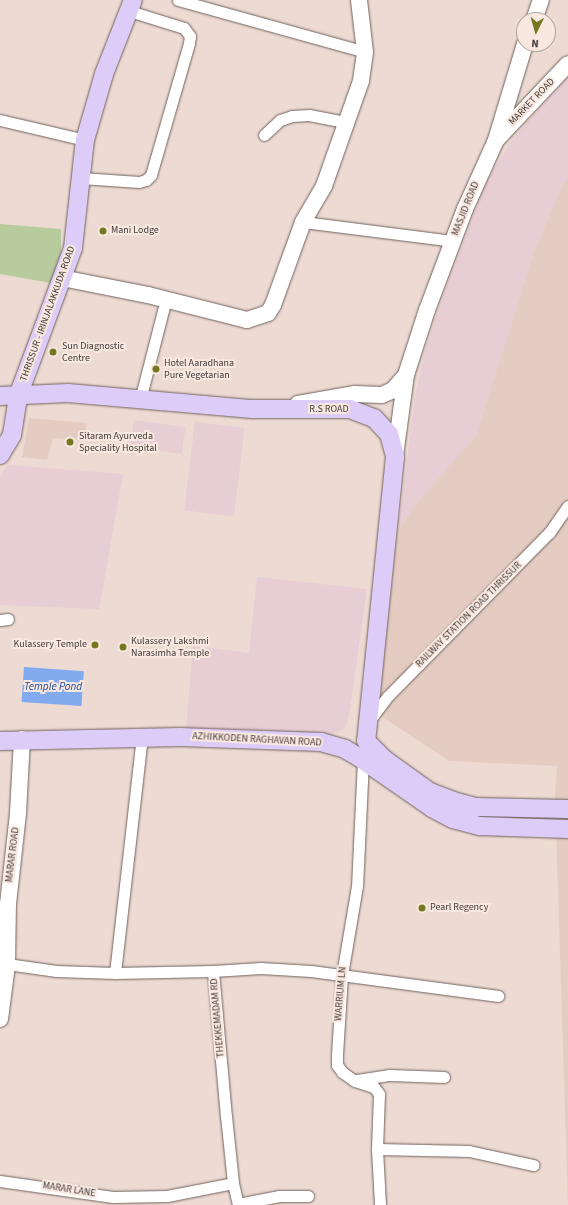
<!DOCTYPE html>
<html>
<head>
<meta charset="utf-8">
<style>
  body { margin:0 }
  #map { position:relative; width:568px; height:1205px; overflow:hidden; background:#ecdad3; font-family:"Source Sans 3",sans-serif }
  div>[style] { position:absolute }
  .commercial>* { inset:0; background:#e7cdd4; transform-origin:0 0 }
  .built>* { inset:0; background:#e5ccc2 }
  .green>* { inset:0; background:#b8cb9d }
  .water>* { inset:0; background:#81aaef; transform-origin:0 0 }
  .roads { filter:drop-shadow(0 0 1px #71625c) drop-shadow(0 0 1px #71625c) }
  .street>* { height:11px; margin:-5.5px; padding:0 5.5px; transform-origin:5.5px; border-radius:5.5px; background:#fff }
  .secondary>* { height:16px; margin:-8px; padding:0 8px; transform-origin:8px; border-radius:8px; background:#fff }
  .primary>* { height:18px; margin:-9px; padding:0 9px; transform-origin:9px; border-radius:9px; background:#ddccf7 }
  .dots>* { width:11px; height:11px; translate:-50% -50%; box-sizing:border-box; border:2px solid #f9e8e0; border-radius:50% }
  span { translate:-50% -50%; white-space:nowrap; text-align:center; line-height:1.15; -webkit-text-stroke:4px #f9e8e0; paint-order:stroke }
  .street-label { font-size:10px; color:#423b38 }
  .poi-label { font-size:10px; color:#423b38 }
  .left { translate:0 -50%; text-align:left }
  .right { translate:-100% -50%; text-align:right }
  .water-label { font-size:11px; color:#1a4999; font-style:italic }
  .north { position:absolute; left:516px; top:12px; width:40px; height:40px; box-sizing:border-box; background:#f9e8e0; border:1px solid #b0a39d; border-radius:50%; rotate:185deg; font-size:11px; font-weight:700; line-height:16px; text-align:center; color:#423b38 }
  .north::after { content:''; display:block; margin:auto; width:14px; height:18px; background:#757820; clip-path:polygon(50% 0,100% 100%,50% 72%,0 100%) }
</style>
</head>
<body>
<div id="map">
  <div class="commercial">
    <i style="clip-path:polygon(568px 76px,568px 178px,563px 184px,534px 252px,476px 436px,420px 499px,398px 530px,415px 396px,425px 351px,442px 298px,487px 180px,511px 141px)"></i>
    <i style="left:134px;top:420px;width:52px;height:27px;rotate:8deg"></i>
    <i style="left:195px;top:422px;width:50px;height:89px;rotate:7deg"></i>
    <i style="clip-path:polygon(8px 465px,123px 474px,99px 609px,0 605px,0 477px)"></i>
    <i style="clip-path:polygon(257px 577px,367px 589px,349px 716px,344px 729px,332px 734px,186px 730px,193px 646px,249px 653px)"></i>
  </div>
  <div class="built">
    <i style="clip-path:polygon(568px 178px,568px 1205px,555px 796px,557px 766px,449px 761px,381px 716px,381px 682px,398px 530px,420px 499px,476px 436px,534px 252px,563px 184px)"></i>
    <i style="clip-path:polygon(29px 418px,87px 423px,84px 441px,53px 438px,47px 460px,22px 457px)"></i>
  </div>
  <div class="green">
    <i style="clip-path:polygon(0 224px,61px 229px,61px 252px,51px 283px,0 274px)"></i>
  </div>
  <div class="water">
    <i style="left:24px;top:667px;width:60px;height:35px;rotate:4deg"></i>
  </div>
  <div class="roads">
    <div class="street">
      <i style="left:178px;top:0;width:194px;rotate:15.5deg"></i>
      <i style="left:0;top:120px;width:87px;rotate:13.2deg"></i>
      <i style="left:264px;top:135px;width:22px;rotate:-43deg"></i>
      <i style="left:280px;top:120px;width:13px;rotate:-18deg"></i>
      <i style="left:292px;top:116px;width:17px;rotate:-3deg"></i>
      <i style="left:309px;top:115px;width:38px;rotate:11deg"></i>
      <i style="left:81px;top:178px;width:58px;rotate:3.9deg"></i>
      <i style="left:139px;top:182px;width:7px;rotate:-16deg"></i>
      <i style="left:146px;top:180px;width:7px;rotate:-45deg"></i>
      <i style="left:151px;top:175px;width:137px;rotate:-73.9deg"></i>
      <i style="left:189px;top:43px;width:7px;rotate:-82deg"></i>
      <i style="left:190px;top:36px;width:10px;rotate:-127deg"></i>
      <i style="left:184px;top:28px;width:58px;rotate:-162.8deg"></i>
      <i style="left:303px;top:222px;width:151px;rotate:7.2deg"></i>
      <i style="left:140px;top:400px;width:104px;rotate:-75.6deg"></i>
      <i style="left:0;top:620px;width:8px;rotate:-7deg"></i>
      <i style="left:369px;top:721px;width:31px;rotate:-53deg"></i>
      <i style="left:388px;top:696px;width:229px;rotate:-45.4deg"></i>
      <i style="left:549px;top:533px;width:33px;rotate:-55deg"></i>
      <i style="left:363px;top:760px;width:126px;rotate:92.7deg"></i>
      <i style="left:357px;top:886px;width:90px;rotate:99.6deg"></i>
      <i style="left:342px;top:975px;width:79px;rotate:93.6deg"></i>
      <i style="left:337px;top:1054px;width:11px;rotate:90deg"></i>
      <i style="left:337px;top:1065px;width:9px;rotate:54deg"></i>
      <i style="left:342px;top:1072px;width:16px;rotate:35deg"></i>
      <i style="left:355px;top:1081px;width:20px;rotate:18deg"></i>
      <i style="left:374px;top:1087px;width:9px;rotate:54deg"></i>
      <i style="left:379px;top:1094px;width:55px;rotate:92.1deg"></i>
      <i style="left:377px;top:1149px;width:56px;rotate:86.9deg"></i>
      <i style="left:0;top:963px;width:57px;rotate:8.1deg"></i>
      <i style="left:56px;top:971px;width:59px;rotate:1.9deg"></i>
      <i style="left:115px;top:973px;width:98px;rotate:-1.2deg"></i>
      <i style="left:213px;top:971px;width:146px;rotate:84.9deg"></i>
      <i style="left:226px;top:1116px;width:67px;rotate:84deg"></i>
      <i style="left:233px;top:1183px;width:23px;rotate:77deg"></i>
      <i style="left:213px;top:971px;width:48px;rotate:-3.6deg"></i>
      <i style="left:261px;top:968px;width:50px;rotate:3.4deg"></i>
      <i style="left:311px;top:971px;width:189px;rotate:7.6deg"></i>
      <i style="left:115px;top:973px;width:238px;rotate:-83.5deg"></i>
      <i style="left:357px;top:1080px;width:33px;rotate:-9deg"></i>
      <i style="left:390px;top:1075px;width:54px;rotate:2.1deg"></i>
      <i style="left:377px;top:1149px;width:92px;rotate:1.2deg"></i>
      <i style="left:469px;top:1151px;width:66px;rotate:12.3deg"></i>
      <i style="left:0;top:1181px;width:114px;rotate:8.1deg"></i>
      <i style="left:113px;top:1197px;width:54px;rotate:-1.1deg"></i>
      <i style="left:167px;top:1196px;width:67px;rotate:-11.1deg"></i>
      <i style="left:238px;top:1204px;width:42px;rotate:-11deg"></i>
      <i style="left:279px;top:1196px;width:29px"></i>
    </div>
    <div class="secondary">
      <i style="left:534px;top:20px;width:21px;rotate:-71deg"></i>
      <i style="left:497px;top:139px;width:103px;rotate:-46.6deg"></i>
      <i style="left:62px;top:278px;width:88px;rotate:11.2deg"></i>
      <i style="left:148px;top:295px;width:102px;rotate:14.2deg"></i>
      <i style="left:247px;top:320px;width:22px;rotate:-18deg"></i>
      <i style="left:268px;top:313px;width:9px;rotate:-58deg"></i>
      <i style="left:273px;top:305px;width:88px;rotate:-70.1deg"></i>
      <i style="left:303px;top:222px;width:42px;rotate:-59.7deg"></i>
      <i style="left:324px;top:186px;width:111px;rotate:-70.6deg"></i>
      <i style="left:361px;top:81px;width:29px;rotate:-82deg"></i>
      <i style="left:365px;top:52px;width:52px;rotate:-96.6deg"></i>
      <i style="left:298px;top:404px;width:58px;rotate:-10deg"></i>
      <i style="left:355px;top:394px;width:27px;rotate:2deg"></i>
      <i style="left:382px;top:395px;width:12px;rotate:-24deg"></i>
      <i style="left:393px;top:390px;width:20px;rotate:-49deg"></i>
      <i style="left:395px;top:456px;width:82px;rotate:-82.3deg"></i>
      <i style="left:406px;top:375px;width:68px;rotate:-72.1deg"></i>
      <i style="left:427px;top:310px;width:108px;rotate:-69.4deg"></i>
      <i style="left:465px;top:209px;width:76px;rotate:-65.8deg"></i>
      <i style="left:496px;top:140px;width:100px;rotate:-73.2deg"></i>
      <i style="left:0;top:1019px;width:54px;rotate:-82.6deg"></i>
      <i style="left:7px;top:965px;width:61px;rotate:-89.1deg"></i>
      <i style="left:8px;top:904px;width:92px;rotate:-83.7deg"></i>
      <i style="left:18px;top:813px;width:74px;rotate:-86.9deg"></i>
    </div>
    <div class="primary">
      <i style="left:0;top:396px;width:68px;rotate:-2.5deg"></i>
      <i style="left:68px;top:393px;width:185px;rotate:5deg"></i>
      <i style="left:252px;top:409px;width:98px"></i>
      <i style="left:350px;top:409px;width:26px;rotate:21deg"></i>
      <i style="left:374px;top:418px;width:22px;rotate:47deg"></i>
      <i style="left:389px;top:434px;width:24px;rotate:75deg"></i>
      <i style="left:395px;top:457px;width:285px;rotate:95.8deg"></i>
      <i style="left:366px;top:741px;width:25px;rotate:45deg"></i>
      <i style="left:384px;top:759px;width:57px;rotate:35.7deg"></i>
      <i style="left:430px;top:792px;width:25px;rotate:21deg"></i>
      <i style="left:453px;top:801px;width:24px;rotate:15deg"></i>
      <i style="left:476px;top:807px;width:92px;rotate:1.2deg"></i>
      <i style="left:0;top:455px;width:23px;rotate:-59deg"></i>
      <i style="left:12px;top:435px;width:39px;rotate:-81deg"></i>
      <i style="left:18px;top:396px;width:158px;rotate:-69.6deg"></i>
      <i style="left:73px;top:248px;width:109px;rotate:-83.7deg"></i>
      <i style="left:85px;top:140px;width:69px;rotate:-73.9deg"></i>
      <i style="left:104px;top:74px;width:79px;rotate:-68.6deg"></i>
      <i style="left:0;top:741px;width:180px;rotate:-1.3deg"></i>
      <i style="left:180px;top:737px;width:141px;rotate:2deg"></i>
      <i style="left:321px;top:742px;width:25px;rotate:16deg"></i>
      <i style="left:345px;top:749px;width:21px;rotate:31deg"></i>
      <i style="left:363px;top:760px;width:84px;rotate:34.8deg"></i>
      <i style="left:432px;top:808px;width:24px;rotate:28deg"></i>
      <i style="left:453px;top:819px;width:28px;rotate:15deg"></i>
      <i style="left:480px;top:826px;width:88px;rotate:2deg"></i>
    </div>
  </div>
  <div class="dots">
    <i style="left:103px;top:231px;background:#757820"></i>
    <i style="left:53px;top:352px;background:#757820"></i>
    <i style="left:156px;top:369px;background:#757820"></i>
    <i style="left:70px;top:442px;background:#757820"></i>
    <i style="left:95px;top:645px;background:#757820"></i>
    <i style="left:123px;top:647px;background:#757820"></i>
    <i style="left:422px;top:908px;background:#757820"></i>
  </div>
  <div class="street-label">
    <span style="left:532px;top:102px;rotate:-46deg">MARKET ROAD</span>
    <span style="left:466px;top:209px;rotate:-68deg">MASJID ROAD</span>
    <span style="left:48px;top:314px;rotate:-70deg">THRISSUR - IRINJALAKKUDA ROAD</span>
    <span style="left:329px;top:410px">R.S ROAD</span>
    <span style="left:469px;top:615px;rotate:-45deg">RAILWAY STATION ROAD THRISSUR</span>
    <span style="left:257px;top:740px;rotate:3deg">AZHIKKODEN RAGHAVAN ROAD</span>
    <span style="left:13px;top:855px;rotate:-83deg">MARAR ROAD</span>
    <span style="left:341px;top:994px;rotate:-85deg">WARRIUM LN</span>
    <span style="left:218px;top:1018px;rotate:-95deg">THEKKEMADAM RD</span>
    <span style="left:69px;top:1190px;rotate:9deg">MARAR LANE</span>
  </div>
  <div class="poi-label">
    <span class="left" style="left:111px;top:231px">Mani Lodge</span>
    <span class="left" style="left:62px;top:352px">Sun Diagnostic<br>Centre</span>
    <span class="left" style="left:164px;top:369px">Hotel Aaradhana<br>Pure Vegetarian</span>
    <span class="left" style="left:79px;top:442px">Sitaram Ayurveda<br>Speciality Hospital</span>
    <span class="left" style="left:131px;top:647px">Kulassery Lakshmi<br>Narasimha Temple</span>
    <span class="right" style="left:87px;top:645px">Kulassery Temple</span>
    <span class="left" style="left:430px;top:908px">Pearl Regency</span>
  </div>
  <div class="water-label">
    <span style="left:53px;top:687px">Temple Pond</span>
  </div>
  <div class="north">N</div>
</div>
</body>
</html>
